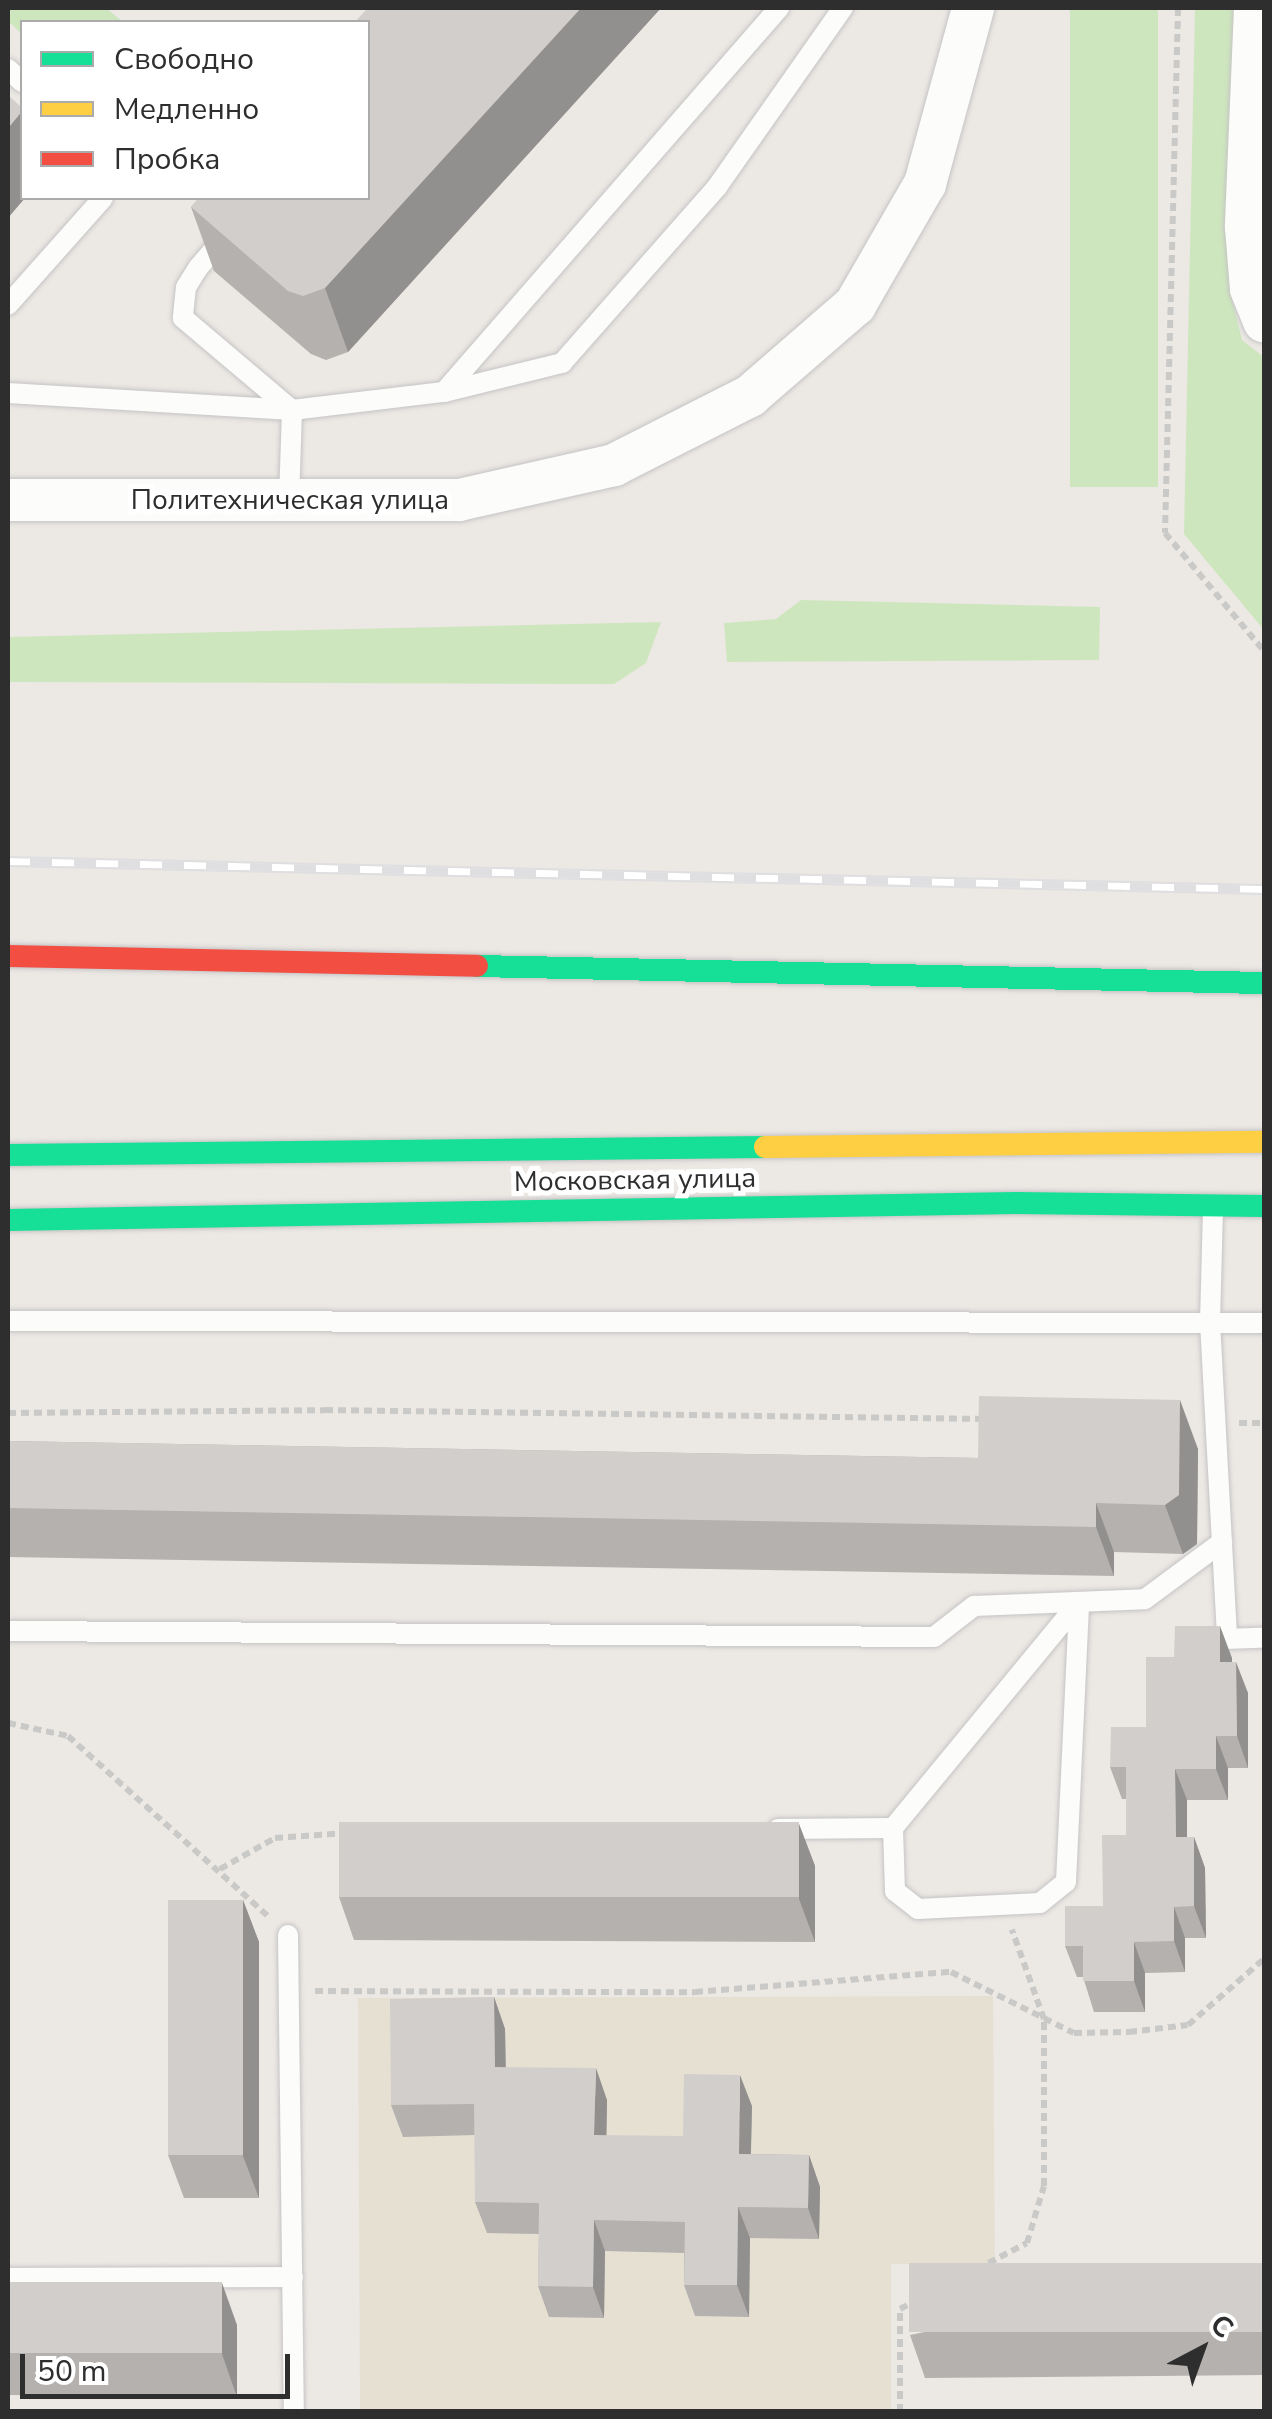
<!DOCTYPE html>
<html>
<head>
<meta charset="utf-8">
<style>
  body { margin:0 }
  #map { position:relative; width:1272px; height:2419px; overflow:hidden; background:#ece8e4; font-family:"Nunito Sans",sans-serif }
  div>[style] { position:absolute }
  .education>* { inset:0; background:#e6e0d3 }
  .green>* { inset:0; background:#cee6be; transform-origin:0 0 }
  .path>* { height:6px; margin-top:-3px; transform-origin:0; background:repeating-linear-gradient(90deg,#c9c9c8 0 8px,transparent 0 13px) }
  .roads { filter:drop-shadow(0 0 2px #c5c4c5) drop-shadow(0 0 2px #c5c4c5) }
  .lane>* { height:20px; margin:-10px; padding:0 10px; transform-origin:10px; border-radius:10px; background:#fcfcfb }
  .street>* { height:42px; margin:-21px; padding:0 21px; transform-origin:21px; border-radius:21px; background:#fcfcfb }
  .fast>* { height:22px; margin:-11px; padding:0 11px; transform-origin:11px; border-radius:11px; background:#16e098 }
  .slow>* { height:22px; margin:-11px; padding:0 11px; transform-origin:11px; border-radius:11px; background:#ffcf43 }
  .jam>* { height:22px; margin:-11px; padding:0 11px; transform-origin:11px; border-radius:11px; background:#f24e42 }
  .rail>* { height:11px; margin-top:-5.5px; transform-origin:0; background:repeating-linear-gradient(90deg,#fff 0 22px,#dfdfe1 0 44px); box-sizing:border-box; border-block:2px solid #dfdfe1 }
  .wall>* { inset:0; background:#b4b1af }
  .shaded-wall>* { inset:0; background:#92908e }
  .building>* { inset:0; background:#d1cecb; transform-origin:0 0 }
  span { translate:-50% -50%; white-space:nowrap; text-align:center; line-height:1.15; -webkit-text-stroke:10px #fff; paint-order:stroke }
  .street-label { font-size:28px; color:#2e2e2e }
  .frame { position:absolute; inset:0; border:10px solid #2e2e2e; pointer-events:none }
  .legend { position:absolute; left:20px; top:20px; width:350px; height:180px; box-sizing:border-box; background:#fff; border:2px solid #ababab; margin:0; padding:12px 18px; list-style:none; font-size:30px; color:#2e2e2e }
  .legend li { display:flex; align-items:center; gap:20px; height:50px }
  .legend b { width:50px; border:2px solid #ababab }
  .north { position:absolute; left:1152px; top:2299px; width:100px; height:100px; -webkit-text-stroke:8px #fff; paint-order:stroke; rotate:41deg; font-size:28px; font-weight:700; line-height:40px; text-align:center; color:#2e2e2e }
  .north::after { content:''; display:block; margin:auto; width:35px; height:45px; background:#2e2e2e; clip-path:polygon(50% 0,100% 100%,50% 72%,0 100%) }
  .scale { position:absolute; left:20px; top:2354px; width:270px; height:45px; box-sizing:border-box; border:5px solid #2e2e2e; border-top:0; padding-left:12px; font-size:30px; line-height:35px; white-space:nowrap; color:#2e2e2e; -webkit-text-stroke:8px #fff; paint-order:stroke }
</style>
</head>
<body>
<div id="map">
  <div class="education">
    <i style="clip-path:polygon(993px 1996px,995px 2264px,891px 2264px,891px 2411px,360px 2411px,358px 1998px)"></i>
  </div>
  <div class="green">
    <i style="clip-path:polygon(8px 8px,106px 8px,123px 22px,22px 22px,22px 34px,8px 21px)"></i>
    <i style="left:1070px;top:8px;width:88px;height:479px"></i>
    <i style="clip-path:polygon(1195px 8px,1242px 8px,1232px 299px,1242px 340px,1264px 357px,1264px 630px,1184px 534px)"></i>
    <i style="clip-path:polygon(801px 600px,1100px 607px,1099px 660px,727px 662px,724px 623px,776px 619px)"></i>
    <i style="clip-path:polygon(661px 622px,646px 663px,614px 684px,8px 682px,8px 637px)"></i>
  </div>
  <div class="path">
    <i style="left:1178px;top:8px;width:525px;rotate:91.42deg"></i>
    <i style="left:1165px;top:533px;width:154px;rotate:50deg"></i>
    <i style="left:8px;top:1413px;width:317px;rotate:-0.5deg"></i>
    <i style="left:325px;top:1410px;width:661px;rotate:0.78deg"></i>
    <i style="left:1239px;top:1423px;width:25px"></i>
    <i style="left:8px;top:1723px;width:61px;rotate:12.2deg"></i>
    <i style="left:68px;top:1736px;width:270px;rotate:42deg"></i>
    <i style="left:220px;top:1869px;width:63px;rotate:-29.4deg"></i>
    <i style="left:275px;top:1838px;width:72px;rotate:-4deg"></i>
    <i style="left:315px;top:1991px;width:380px;rotate:0.2deg"></i>
    <i style="left:695px;top:1992px;width:257px;rotate:-4.5deg"></i>
    <i style="left:951px;top:1972px;width:137px;rotate:26.4deg"></i>
    <i style="left:1074px;top:2033px;width:55px;rotate:-1deg"></i>
    <i style="left:1129px;top:2032px;width:59px;rotate:-6.8deg"></i>
    <i style="left:1188px;top:2025px;width:101px;rotate:-41deg"></i>
    <i style="left:977px;top:2269px;width:56px;rotate:-27.5deg"></i>
    <i style="left:1027px;top:2243px;width:59px;rotate:-73.4deg"></i>
    <i style="left:1044px;top:2186px;width:167px;rotate:-90deg"></i>
    <i style="left:1044px;top:2019px;width:95px;rotate:-109.8deg"></i>
    <i style="left:900px;top:2412px;width:103px;rotate:-90deg"></i>
    <i style="left:900px;top:2309px;width:19px;rotate:-28deg"></i>
  </div>
  <div class="roads">
    <div class="lane">
      <i style="left:8px;top:69px;width:19px;rotate:43deg"></i>
      <i style="left:258px;top:198px;width:92px;rotate:130.6deg"></i>
      <i style="left:198px;top:268px;width:22px;rotate:122deg"></i>
      <i style="left:186px;top:287px;width:31px;rotate:96deg"></i>
      <i style="left:183px;top:318px;width:143px;rotate:40.2deg"></i>
      <i style="left:292px;top:410px;width:153px;rotate:-6.8deg"></i>
      <i style="left:444px;top:392px;width:510px;rotate:-48.9deg"></i>
      <i style="left:8px;top:305px;width:143px;rotate:-48.4deg"></i>
      <i style="left:444px;top:392px;width:122px;rotate:-13.8deg"></i>
      <i style="left:562px;top:363px;width:235px;rotate:-48.6deg"></i>
      <i style="left:717px;top:187px;width:219px;rotate:-54.9deg"></i>
      <i style="left:8px;top:393px;width:285px;rotate:3.4deg"></i>
      <i style="left:292px;top:410px;width:90px;rotate:91.9deg"></i>
      <i style="left:1213px;top:1208px;width:114px;rotate:91.5deg"></i>
      <i style="left:1210px;top:1322px;width:317px;rotate:86.9deg"></i>
      <i style="left:1227px;top:1639px;width:37px;rotate:-2deg"></i>
      <i style="left:8px;top:1321px;width:1256px;rotate:0.09deg"></i>
      <i style="left:8px;top:1631px;width:926px;rotate:0.37deg"></i>
      <i style="left:934px;top:1637px;width:51px;rotate:-37.8deg"></i>
      <i style="left:974px;top:1606px;width:171px;rotate:-2.3deg"></i>
      <i style="left:1145px;top:1599px;width:96px;rotate:-36.5deg"></i>
      <i style="left:893px;top:1828px;width:63px;rotate:88.2deg"></i>
      <i style="left:895px;top:1891px;width:29px;rotate:38deg"></i>
      <i style="left:918px;top:1909px;width:122px;rotate:-2.8deg"></i>
      <i style="left:1040px;top:1903px;width:33px;rotate:-39deg"></i>
      <i style="left:1066px;top:1882px;width:280px;rotate:-87.3deg"></i>
      <i style="left:778px;top:1829px;width:115px;rotate:-0.5deg"></i>
      <i style="left:893px;top:1828px;width:293px;rotate:-50.5deg"></i>
      <i style="left:288px;top:1935px;width:477px;rotate:89.3deg"></i>
      <i style="left:8px;top:2278px;width:285px;rotate:-0.2deg"></i>
    </div>
    <div class="street">
      <i style="left:1255px;top:8px;width:219px;rotate:92.4deg"></i>
      <i style="left:1246px;top:227px;width:62px;rotate:85.4deg"></i>
      <i style="left:1251px;top:289px;width:35px;rotate:68deg"></i>
      <i style="left:8px;top:500px;width:451px"></i>
      <i style="left:459px;top:500px;width:159px;rotate:-12.7deg"></i>
      <i style="left:614px;top:465px;width:153px;rotate:-26.9deg"></i>
      <i style="left:750px;top:396px;width:139px;rotate:-40.9deg"></i>
      <i style="left:855px;top:305px;width:140px;rotate:-60deg"></i>
      <i style="left:925px;top:184px;width:182px;rotate:-74.7deg"></i>
    </div>
    <div class="fast">
      <i style="left:477px;top:966px;width:787px;rotate:1.24deg"></i>
      <i style="left:8px;top:1155px;width:757px;rotate:-0.61deg"></i>
      <i style="left:8px;top:1220px;width:1008px;rotate:-0.97deg"></i>
      <i style="left:1016px;top:1203px;width:248px;rotate:0.7deg"></i>
    </div>
    <div class="slow">
      <i style="left:765px;top:1147px;width:499px;rotate:-0.6deg"></i>
    </div>
    <div class="jam">
      <i style="left:8px;top:956px;width:469px;rotate:1.2deg"></i>
    </div>
  </div>
  <div class="rail">
    <i style="left:8px;top:861px;width:1256px;rotate:1.28deg"></i>
  </div>
  <div class="wall">
    <i style="clip-path:polygon(368px 8px,661px 8px,348px 352px,326px 360px,311px 354px,214px 271px,191px 207px)"></i>
    <i style="clip-path:polygon(8px 1441px,978px 1458px,1198px 1449px,1197px 1544px,1183px 1554px,1114px 1552px,1114px 1576px,8px 1557px)"></i>
    <i style="clip-path:polygon(1232px 1658px,1232px 1662px,1248px 1693px,1248px 1768px,1228px 1768px,1228px 1800px,1187px 1800px,1187px 1837px,1194px 1837px,1205px 1868px,1206px 1938px,1185px 1938px,1185px 1972px,1145px 1973px,1145px 2012px,1094px 2012px,1083px 1977px,1077px 1977px,1065px 1946px,1103px 1906px,1126px 1835px,1126px 1799px,1122px 1799px,1110px 1767px,1146px 1727px)"></i>
    <i style="clip-path:polygon(799px 1824px,815px 1866px,815px 1942px,354px 1940px,339px 1897px)"></i>
    <i style="clip-path:polygon(243px 1900px,259px 1942px,259px 2198px,184px 2198px,168px 2155px)"></i>
    <i style="clip-path:polygon(494px 1997px,505px 2029px,506px 2067px,607px 2100px,606px 2136px,683px 2136px,752px 2106px,751px 2154px,809px 2155px,820px 2187px,819px 2239px,750px 2238px,749px 2317px,695px 2316px,684px 2285px,684px 2253px,605px 2251px,604px 2318px,549px 2317px,538px 2286px,539px 2234px,487px 2233px,475px 2202px,475px 2135px,403px 2137px,391px 2105px)"></i>
    <i style="clip-path:polygon(1264px 2263px,1264px 2375px,925px 2378px,910px 2335px)"></i>
    <i style="clip-path:polygon(8px 2282px,237px 2325px,237px 2397px,8px 2395px)"></i>
  </div>
  <div class="shaded-wall">
    <i style="clip-path:polygon(581px 8px,661px 8px,348px 352px,325px 288px)"></i>
    <i style="clip-path:polygon(22px 111px,22px 198px,25px 198px,8px 218px,8px 128px)"></i>
    <i style="clip-path:polygon(1180px 1400px,1198px 1449px,1197px 1544px,1183px 1554px,1165px 1505px)"></i>
    <i style="clip-path:polygon(1096px 1503px,1114px 1552px,1114px 1576px,1096px 1527px)"></i>
    <i style="clip-path:polygon(1220px 1626px,1232px 1658px,1232px 1693px,1220px 1662px)"></i>
    <i style="clip-path:polygon(1236px 1662px,1248px 1693px,1248px 1768px,1237px 1736px)"></i>
    <i style="clip-path:polygon(1216px 1736px,1228px 1768px,1228px 1800px,1216px 1769px)"></i>
    <i style="clip-path:polygon(1175px 1769px,1187px 1800px,1187px 1868px,1176px 1837px)"></i>
    <i style="clip-path:polygon(799px 1824px,815px 1866px,815px 1942px,799px 1899px)"></i>
    <i style="clip-path:polygon(1194px 1837px,1205px 1868px,1206px 1938px,1194px 1906px)"></i>
    <i style="clip-path:polygon(243px 1900px,259px 1942px,259px 2198px,243px 2156px)"></i>
    <i style="clip-path:polygon(1174px 1907px,1185px 1938px,1185px 1972px,1174px 1941px)"></i>
    <i style="clip-path:polygon(1134px 1942px,1145px 1973px,1145px 2012px,1134px 1981px)"></i>
    <i style="clip-path:polygon(494px 1997px,505px 2029px,506px 2098px,495px 2067px)"></i>
    <i style="clip-path:polygon(596px 2068px,607px 2100px,606px 2167px,594px 2135px)"></i>
    <i style="clip-path:polygon(740px 2075px,752px 2106px,750px 2185px,739px 2154px)"></i>
    <i style="clip-path:polygon(809px 2155px,820px 2187px,819px 2239px,808px 2208px)"></i>
    <i style="clip-path:polygon(738px 2207px,750px 2238px,749px 2317px,737px 2285px)"></i>
    <i style="clip-path:polygon(594px 2220px,605px 2251px,604px 2318px,593px 2287px)"></i>
    <i style="clip-path:polygon(222px 2283px,237px 2325px,237px 2397px,222px 2354px)"></i>
  </div>
  <div class="building">
    <i style="clip-path:polygon(368px 8px,581px 8px,325px 288px,303px 296px,288px 291px,191px 207px,199px 198px,368px 198px,368px 22px,355px 22px)"></i>
    <i style="clip-path:polygon(8px 95px,22px 108px,22px 111px,8px 128px)"></i>
    <i style="clip-path:polygon(979px 1396px,1180px 1400px,1179px 1495px,1165px 1505px,1096px 1503px,1096px 1527px,8px 1508px,8px 1441px,978px 1458px)"></i>
    <i style="clip-path:polygon(1175px 1626px,1220px 1626px,1220px 1662px,1236px 1662px,1237px 1736px,1216px 1736px,1216px 1769px,1175px 1769px,1176px 1837px,1194px 1837px,1194px 1906px,1174px 1907px,1174px 1941px,1134px 1942px,1134px 1981px,1083px 1981px,1083px 1946px,1065px 1946px,1065px 1906px,1103px 1906px,1102px 1835px,1126px 1835px,1126px 1767px,1110px 1767px,1111px 1727px,1146px 1727px,1146px 1657px,1174px 1657px)"></i>
    <i style="left:339px;top:1822px;width:460px;height:75px"></i>
    <i style="left:168px;top:1900px;width:75px;height:255px"></i>
    <i style="clip-path:polygon(494px 1997px,495px 2067px,596px 2068px,594px 2135px,683px 2136px,684px 2074px,740px 2075px,739px 2154px,809px 2155px,808px 2208px,738px 2207px,737px 2285px,684px 2285px,685px 2222px,594px 2220px,593px 2287px,538px 2286px,539px 2203px,475px 2202px,474px 2104px,391px 2105px,390px 1999px)"></i>
    <i style="left:1264px;top:2263px;width:69px;height:355px;rotate:90deg"></i>
    <i style="left:8px;top:2282px;width:214px;height:71px"></i>
  </div>
  <div class="street-label">
    <span style="left:290px;top:500px">Политехническая улица</span>
    <span style="left:635px;top:1180px;rotate:-1deg">Московская улица</span>
  </div>
  <div class="frame"></div>
  <ul class="legend">
  <li><b style="height:12px;background:#16e098"></b>Свободно</li>
  <li><b style="height:12px;background:#ffcf43"></b>Медленно</li>
  <li><b style="height:12px;background:#f24e42"></b>Пробка</li>
  </ul>
  <div class="north">С</div>
  <div class="scale">50 m</div>
</div>
</body>
</html>
